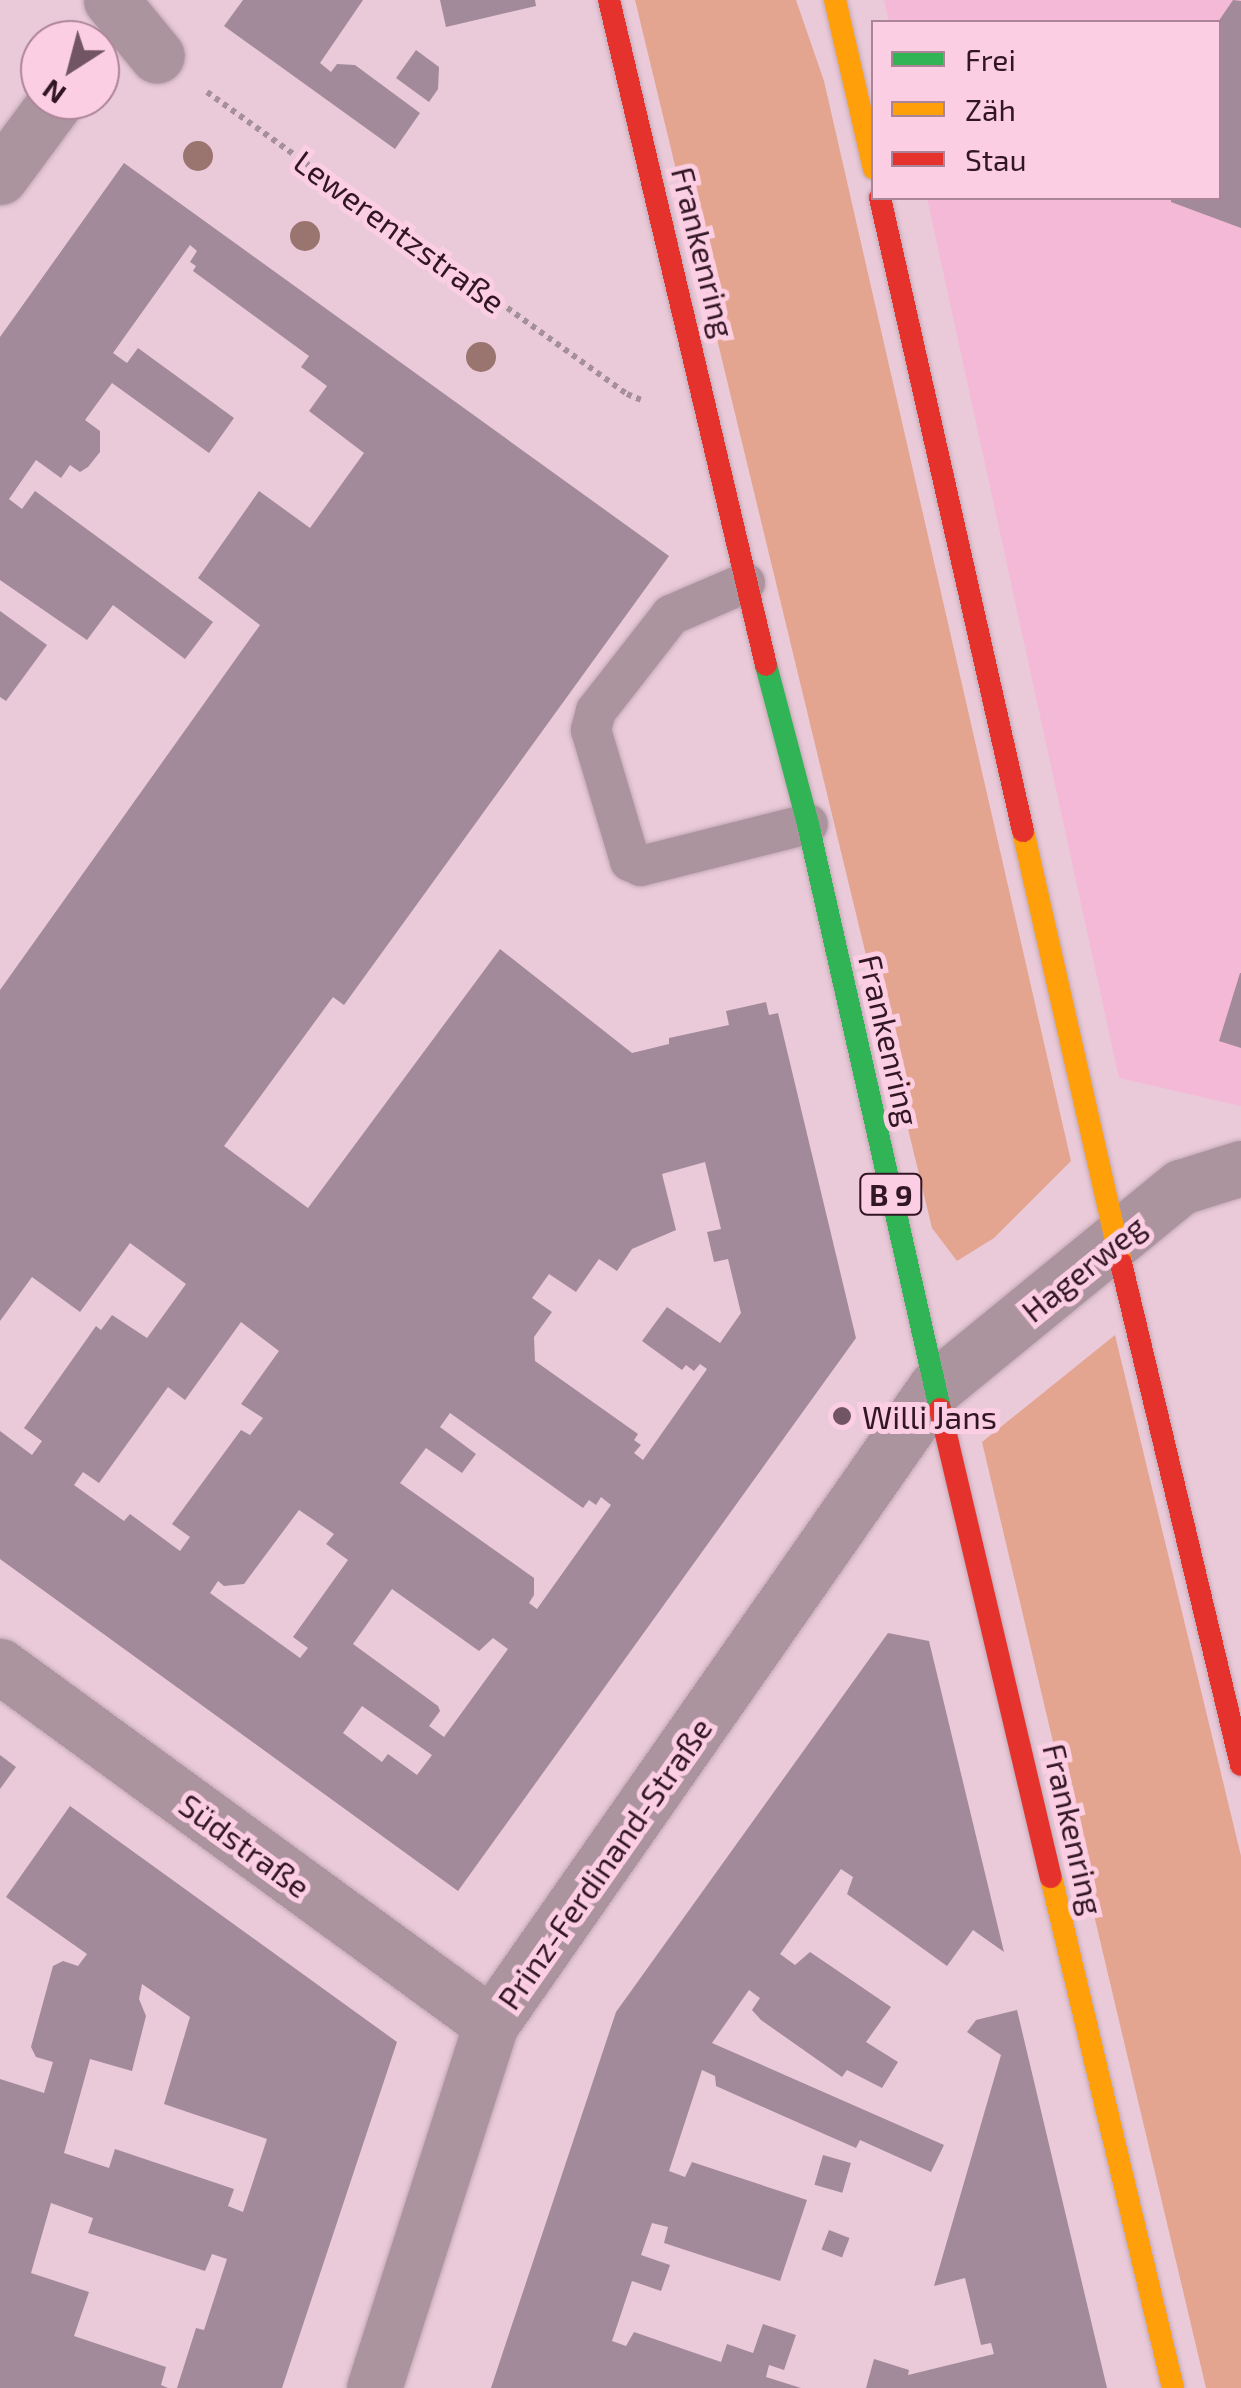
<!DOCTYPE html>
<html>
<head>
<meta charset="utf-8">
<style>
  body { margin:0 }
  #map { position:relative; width:1241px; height:2388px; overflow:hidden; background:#eacad9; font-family:"Exo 2",sans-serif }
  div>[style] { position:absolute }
  .built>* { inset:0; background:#f4b9d6 }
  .green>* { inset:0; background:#e3a590 }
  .building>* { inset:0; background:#a28a9a; transform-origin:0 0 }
  .path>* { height:6px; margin-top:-3px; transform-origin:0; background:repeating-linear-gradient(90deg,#a5909a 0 5px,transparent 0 10px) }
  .roads { filter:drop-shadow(0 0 2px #c3a8b5) drop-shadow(0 0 2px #c3a8b5) }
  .lane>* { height:40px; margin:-20px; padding:0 20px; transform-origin:20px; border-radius:20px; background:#ac949f }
  .street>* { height:55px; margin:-27.5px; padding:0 27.5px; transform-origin:27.5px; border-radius:27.5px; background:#ac949f }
  .fast>* { height:22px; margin:-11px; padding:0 11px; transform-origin:11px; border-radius:11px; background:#30b455 }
  .slow>* { height:22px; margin:-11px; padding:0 11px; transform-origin:11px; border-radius:11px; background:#ff9f0a }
  .jam>* { height:22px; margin:-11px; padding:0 11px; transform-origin:11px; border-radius:11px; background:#e5322d }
  .trees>* { width:30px; height:30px; margin:-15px; border-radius:50%; background:#9a756f }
  .dots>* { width:28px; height:28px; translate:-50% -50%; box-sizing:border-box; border:5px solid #fccee3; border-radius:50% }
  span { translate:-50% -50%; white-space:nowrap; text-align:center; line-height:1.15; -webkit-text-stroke:10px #fccee3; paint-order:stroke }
  .shield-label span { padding:2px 8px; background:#fccee3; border:2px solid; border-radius:8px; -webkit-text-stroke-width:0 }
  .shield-label { font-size:30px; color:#321624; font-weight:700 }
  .street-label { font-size:32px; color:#321624 }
  .poi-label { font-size:32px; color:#321624 }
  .left { translate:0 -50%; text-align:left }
  .legend { position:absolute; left:871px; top:20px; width:350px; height:180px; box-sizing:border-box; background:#fccee3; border:2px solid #ab8497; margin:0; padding:12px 18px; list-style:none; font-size:30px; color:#321624 }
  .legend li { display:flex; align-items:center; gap:20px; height:50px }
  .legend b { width:50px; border:2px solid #ab8497 }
  .north { position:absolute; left:20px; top:20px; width:100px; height:100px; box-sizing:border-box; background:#fccee3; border:2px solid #ab8497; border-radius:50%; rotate:216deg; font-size:28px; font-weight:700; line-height:40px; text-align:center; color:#321624 }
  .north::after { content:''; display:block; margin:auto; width:35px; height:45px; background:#725563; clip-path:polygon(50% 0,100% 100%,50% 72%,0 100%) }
</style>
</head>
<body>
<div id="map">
  <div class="built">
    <i style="clip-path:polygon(884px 0,1241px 0,1241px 1106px,1119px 1078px,927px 198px,1218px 198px,1218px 22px,889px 22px)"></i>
  </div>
  <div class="green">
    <i style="clip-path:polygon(635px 0,796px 0,824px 81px,1071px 1161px,994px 1238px,957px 1261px,932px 1228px)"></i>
    <i style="clip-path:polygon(1115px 1335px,1241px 1856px,1241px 2388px,1206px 2388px,982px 1442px)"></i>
  </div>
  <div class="building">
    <i style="clip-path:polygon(243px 0,363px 0,320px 63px,331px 72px,337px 64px,355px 65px,420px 113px,395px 149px,224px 26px)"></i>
    <i style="clip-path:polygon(440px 0,535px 0,536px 6px,446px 27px)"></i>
    <i style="clip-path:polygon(1233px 0,1241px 1px,1241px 228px,1171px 202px,1171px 198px,1218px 198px,1218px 22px)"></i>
    <i style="clip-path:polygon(416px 50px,439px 67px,438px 89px,429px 102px,396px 78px)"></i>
    <i style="clip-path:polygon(evenodd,124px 163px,669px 556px,344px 1005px,333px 997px,224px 1146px,308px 1208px,500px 949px,632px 1053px,669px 1044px,669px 1038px,729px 1025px,726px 1011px,766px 1002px,769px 1015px,778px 1013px,856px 1338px,458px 1891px,0 1559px,0 1431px,32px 1455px,42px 1441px,24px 1428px,96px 1326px,101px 1330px,112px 1315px,147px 1338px,186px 1284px,130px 1243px,80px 1312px,32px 1277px,0 1321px,0 990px,260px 625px,198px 578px,259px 491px,310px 528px,364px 453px,309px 411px,327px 386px,301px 367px,309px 356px,193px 271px,196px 266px,190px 262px,197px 251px,190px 245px,113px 353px,127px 363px,138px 348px,234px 418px,209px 453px,112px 383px,85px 420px,100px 431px,100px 452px,88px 467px,80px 472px,70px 465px,61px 478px,36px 460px,9px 499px,22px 509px,35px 491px,213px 622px,185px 659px,113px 605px,87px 640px,0 580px,0 337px,124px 163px,705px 1162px,721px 1229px,707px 1232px,714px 1262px,728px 1259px,741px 1313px,720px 1343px,667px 1307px,642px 1341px,682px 1370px,686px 1365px,694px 1371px,700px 1364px,707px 1369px,643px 1460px,634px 1453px,641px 1445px,634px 1440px,638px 1434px,535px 1361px,534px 1337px,552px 1312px,532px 1298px,549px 1274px,576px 1292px,599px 1259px,617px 1271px,632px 1249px,676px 1230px,662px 1174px,705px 1162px,124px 163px,241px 1322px,279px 1351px,241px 1404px,263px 1418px,250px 1435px,241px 1430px,172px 1524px,190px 1537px,180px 1551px,130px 1514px,124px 1521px,74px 1485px,83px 1472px,99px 1483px,168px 1387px,185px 1400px,241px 1322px,124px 163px,450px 1413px,583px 1508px,589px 1500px,596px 1505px,601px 1497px,611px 1505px,537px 1609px,529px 1603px,534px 1595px,534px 1578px,400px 1483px,426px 1448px,462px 1473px,476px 1454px,440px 1427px,450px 1413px,124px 163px,299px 1510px,334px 1534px,326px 1544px,348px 1560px,293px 1637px,308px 1648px,300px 1658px,210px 1593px,218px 1581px,224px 1586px,244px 1584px,299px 1510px,124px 163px,392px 1589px,479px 1651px,493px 1638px,508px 1649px,444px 1737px,429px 1726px,440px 1711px,438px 1706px,353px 1644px,392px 1589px,124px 163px,362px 1706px,432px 1755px,417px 1775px,388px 1754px,382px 1762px,343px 1733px,362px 1706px)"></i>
    <i style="clip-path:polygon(0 611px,47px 645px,6px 701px,0 697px)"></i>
    <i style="clip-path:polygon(1240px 973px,1241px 973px,1241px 1048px,1219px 1041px)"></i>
    <i style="clip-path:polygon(888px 1633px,929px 1641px,1004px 1952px,973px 1930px,947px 1966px,847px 1894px,853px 1877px,841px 1869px,780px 1954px,795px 1965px,810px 1952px,891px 2007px,866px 2042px,898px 2062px,882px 2088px,847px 2070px,842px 2077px,761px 2020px,752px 2010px,760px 1998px,749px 1990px,712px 2043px,944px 2145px,931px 2172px,860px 2140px,856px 2148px,781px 2115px,716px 2086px,715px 2076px,702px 2070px,669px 2171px,685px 2177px,692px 2162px,807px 2200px,780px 2281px,664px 2243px,668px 2227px,652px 2223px,641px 2255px,670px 2265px,661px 2291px,632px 2281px,612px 2341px,626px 2346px,634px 2332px,721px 2362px,727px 2344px,753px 2353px,763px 2324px,796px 2335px,784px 2370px,769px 2365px,766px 2377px,801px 2388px,491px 2388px,616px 2012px)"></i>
    <i style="clip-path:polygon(0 1755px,16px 1767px,0 1789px)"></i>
    <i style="clip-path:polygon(evenodd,70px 1806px,397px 2042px,282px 2388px,177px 2388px,196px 2328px,204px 2330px,227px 2259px,212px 2254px,205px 2271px,88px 2233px,93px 2218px,51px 2203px,31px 2273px,89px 2292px,74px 2336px,166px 2367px,161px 2385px,168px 2388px,0 2388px,0 2079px,44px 2093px,53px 2062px,36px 2057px,31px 2047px,53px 1966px,63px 1961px,78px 1966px,87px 1954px,6px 1897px,70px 1806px,142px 1984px,190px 2017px,164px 2104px,267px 2139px,243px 2212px,228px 2206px,234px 2189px,115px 2149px,109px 2168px,64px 2153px,90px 2059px,132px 2071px,146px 2016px,139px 1999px,142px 1984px)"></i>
    <i style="clip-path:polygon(1017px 2010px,1107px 2388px,866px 2388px,874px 2359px,909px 2370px,908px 2375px,994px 2354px,991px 2343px,981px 2345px,965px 2278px,934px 2286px,1001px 2055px,967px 2032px,976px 2020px)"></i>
    <i style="left:823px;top:2155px;width:29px;height:31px;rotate:16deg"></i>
    <i style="left:829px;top:2230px;width:22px;height:21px;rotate:21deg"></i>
  </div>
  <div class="path">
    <i style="left:207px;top:92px;width:517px;rotate:35.72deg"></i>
    <i style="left:627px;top:394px;width:15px;rotate:23deg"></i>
  </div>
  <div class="roads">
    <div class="lane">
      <i style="left:745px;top:583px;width:81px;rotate:156.6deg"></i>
      <i style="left:671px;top:615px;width:122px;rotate:128deg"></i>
      <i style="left:596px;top:711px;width:20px;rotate:105deg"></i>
      <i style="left:591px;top:730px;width:137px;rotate:73.4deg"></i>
      <i style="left:630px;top:861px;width:12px;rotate:24deg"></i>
      <i style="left:641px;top:866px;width:172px;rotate:-14.1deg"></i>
    </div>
    <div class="street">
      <i style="left:111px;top:0;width:72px;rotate:50.6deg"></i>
      <i style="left:0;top:177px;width:96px;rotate:-53.5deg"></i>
      <i style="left:0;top:1666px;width:608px;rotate:36.1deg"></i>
      <i style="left:374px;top:2388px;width:382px;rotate:-72.2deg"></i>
      <i style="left:491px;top:2024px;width:776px;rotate:-55.08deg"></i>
      <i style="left:935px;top:1388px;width:318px;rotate:-39.3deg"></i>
      <i style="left:1181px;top:1187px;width:63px;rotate:-17.6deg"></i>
    </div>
    <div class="fast">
      <i style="left:766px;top:665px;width:164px;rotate:75.2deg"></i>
      <i style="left:808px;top:824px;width:600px;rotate:77.28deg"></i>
    </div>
    <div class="slow">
      <i style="left:835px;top:0;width:173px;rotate:77deg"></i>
      <i style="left:1023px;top:831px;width:443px;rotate:77.2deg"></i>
      <i style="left:1051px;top:1877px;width:525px;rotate:76.57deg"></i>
    </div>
    <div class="jam">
      <i style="left:609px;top:0;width:683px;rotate:76.72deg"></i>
      <i style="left:880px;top:198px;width:649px;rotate:77.27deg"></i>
      <i style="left:1121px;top:1263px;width:516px;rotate:76.56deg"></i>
      <i style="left:940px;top:1409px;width:481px;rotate:76.7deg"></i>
    </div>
  </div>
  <div class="trees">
    <i style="left:198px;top:156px"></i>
    <i style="left:305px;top:236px"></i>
    <i style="left:481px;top:357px"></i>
  </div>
  <div class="dots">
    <i style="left:842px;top:1416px;background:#725563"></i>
  </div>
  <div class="shield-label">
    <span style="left:891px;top:1194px">B 9</span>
  </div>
  <div class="street-label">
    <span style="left:400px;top:231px;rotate:36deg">Lewerentzstraße</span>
    <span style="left:704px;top:252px;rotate:76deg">Frankenring</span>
    <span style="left:890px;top:1040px;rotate:77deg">Frankenring</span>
    <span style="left:1083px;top:1268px;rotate:-39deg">Hagerweg</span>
    <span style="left:1074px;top:1829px;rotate:77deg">Frankenring</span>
    <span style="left:245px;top:1845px;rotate:36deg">Südstraße</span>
    <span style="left:604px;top:1863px;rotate:-55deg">Prinz-Ferdinand-Straße</span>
  </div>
  <div class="poi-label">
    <span class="left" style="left:862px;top:1416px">Willi Jans</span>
  </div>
  <ul class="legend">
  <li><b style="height:12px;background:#30b455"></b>Frei</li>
  <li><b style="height:12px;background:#ff9f0a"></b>Zäh</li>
  <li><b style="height:12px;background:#e5322d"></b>Stau</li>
  </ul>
  <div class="north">N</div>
</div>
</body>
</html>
